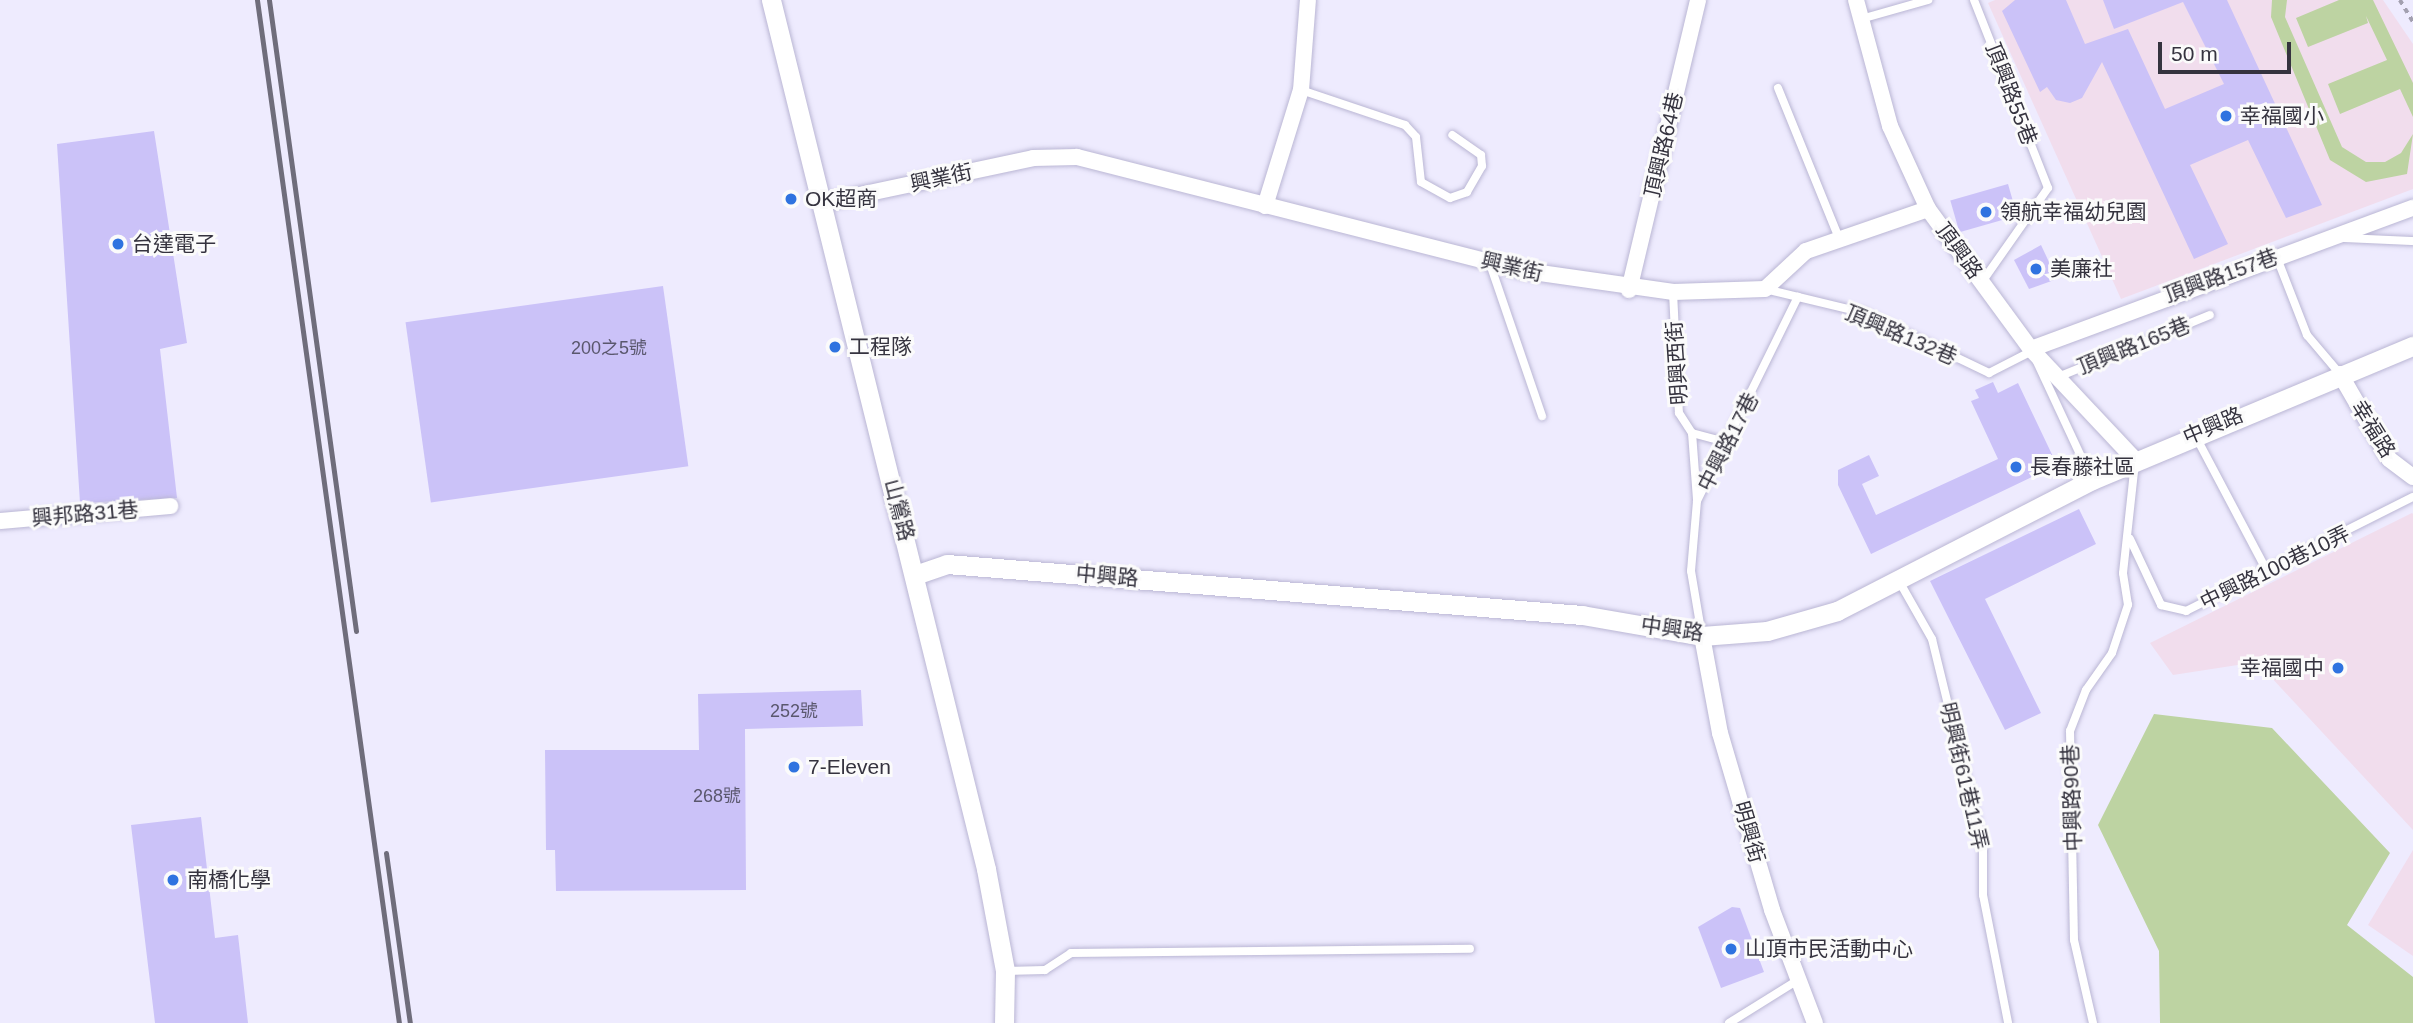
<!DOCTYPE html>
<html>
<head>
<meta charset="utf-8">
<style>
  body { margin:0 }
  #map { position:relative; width:2413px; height:1023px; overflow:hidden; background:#eeebfe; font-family:Arial,"Noto Sans TC",sans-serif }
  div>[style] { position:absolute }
  .education>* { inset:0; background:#f1dded }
  .green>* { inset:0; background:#bdd3a2 }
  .building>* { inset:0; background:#cbc2f8; transform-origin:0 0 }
  .path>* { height:3.5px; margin-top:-1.75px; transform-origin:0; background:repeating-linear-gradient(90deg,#a3a0b0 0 5px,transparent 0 10px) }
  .roads { filter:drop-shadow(0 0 2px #bab6d4) drop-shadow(0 0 2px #bab6d4) }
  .service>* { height:8px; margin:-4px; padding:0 4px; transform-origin:4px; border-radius:4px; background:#fff }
  .minor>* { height:16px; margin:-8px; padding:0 8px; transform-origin:8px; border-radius:8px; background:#fff }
  .tertiary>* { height:19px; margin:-9.5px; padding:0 9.5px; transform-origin:9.5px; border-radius:9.5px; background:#fff }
  .rail>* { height:5px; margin:-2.5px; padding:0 2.5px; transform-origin:2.5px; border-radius:2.5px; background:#6f6d7b }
  .dots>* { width:19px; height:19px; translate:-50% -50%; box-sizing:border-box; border:4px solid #fbfbfb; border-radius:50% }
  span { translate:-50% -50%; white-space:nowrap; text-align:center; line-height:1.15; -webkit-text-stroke:6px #fbfbfb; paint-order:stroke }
  .number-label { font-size:18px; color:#5a576d }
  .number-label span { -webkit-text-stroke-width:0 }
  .street-label { font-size:21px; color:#35333f }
  .poi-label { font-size:21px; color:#35333f }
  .left { translate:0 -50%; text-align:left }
  .right { translate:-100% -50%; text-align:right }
  .scale { position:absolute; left:2158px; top:42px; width:133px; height:32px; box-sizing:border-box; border:4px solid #35333f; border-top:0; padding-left:9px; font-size:21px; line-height:24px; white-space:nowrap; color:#35333f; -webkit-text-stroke:5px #fbfbfb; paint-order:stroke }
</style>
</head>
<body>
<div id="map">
  <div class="education">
    <i style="clip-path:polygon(1995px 0,2383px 0,2413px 44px,2413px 189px,2121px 299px,1988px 3px)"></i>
    <i style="clip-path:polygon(2412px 513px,2413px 514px,2413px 830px,2257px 662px,2173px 675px,2150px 643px)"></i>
    <i style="clip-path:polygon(2413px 850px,2413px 956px,2368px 925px)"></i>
  </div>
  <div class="green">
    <i style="clip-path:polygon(2272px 0,2287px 0,2285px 17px,2342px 147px,2366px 162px,2385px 162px,2401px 153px,2413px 134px,2407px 174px,2366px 182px,2330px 160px,2271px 17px)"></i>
    <i style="clip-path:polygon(2339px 0,2373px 0,2413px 83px,2413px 117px,2400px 89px,2340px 114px,2328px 84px,2387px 60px,2366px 16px,2368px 23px,2308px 47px,2296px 18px)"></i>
    <i style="clip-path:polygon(2154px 714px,2272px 728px,2390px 853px,2347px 925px,2413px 977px,2413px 1023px,2160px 1023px,2159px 951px,2098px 825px)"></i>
  </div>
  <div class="building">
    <i style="clip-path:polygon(2015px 0,2066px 0,2085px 44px,2128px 29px,2165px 109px,2224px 84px,2183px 2px,2114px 29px,2103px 0,2227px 0,2322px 205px,2286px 218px,2248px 140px,2190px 165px,2228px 244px,2194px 259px,2102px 62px,2082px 98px,2070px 103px,2056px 100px,2047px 87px,2040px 92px,2002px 11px)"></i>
    <i style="clip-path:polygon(154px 131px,187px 343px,160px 349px,177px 498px,80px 503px,57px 144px)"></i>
    <i style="left:2008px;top:184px;width:33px;height:60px;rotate:74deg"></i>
    <i style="clip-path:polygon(2041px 245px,2057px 279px,2029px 289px,2014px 260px)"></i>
    <i style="left:663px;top:286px;width:182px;height:260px;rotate:82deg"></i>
    <i style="clip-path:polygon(1993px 382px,1998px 393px,2018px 383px,2057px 465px,1871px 554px,1838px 485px,1838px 470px,1869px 455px,1879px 476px,1862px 484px,1876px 515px,1998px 459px,1971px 401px,1979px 398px,1975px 390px)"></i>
    <i style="clip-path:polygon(2079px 509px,2096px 544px,1985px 599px,2041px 713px,2005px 730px,1930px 581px)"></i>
    <i style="clip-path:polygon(861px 690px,863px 726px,745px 729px,746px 890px,556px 891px,555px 850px,546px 850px,545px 750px,699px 750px,698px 694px)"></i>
    <i style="clip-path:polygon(201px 817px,215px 938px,238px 935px,248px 1023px,155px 1023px,131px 825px)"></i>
    <i style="clip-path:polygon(1732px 907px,1740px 908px,1764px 972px,1721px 988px,1698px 927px)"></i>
  </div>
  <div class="path">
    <i style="left:2400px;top:0;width:26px;rotate:59deg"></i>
  </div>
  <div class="roads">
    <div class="service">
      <i style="left:1974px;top:0;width:202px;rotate:68.5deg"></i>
      <i style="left:2048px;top:188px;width:115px;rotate:125.1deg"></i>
      <i style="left:1861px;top:19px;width:70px;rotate:-15.8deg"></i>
      <i style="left:1778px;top:88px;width:165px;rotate:67.9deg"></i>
      <i style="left:1301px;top:90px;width:110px;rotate:18.6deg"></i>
      <i style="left:1405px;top:125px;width:16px;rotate:47deg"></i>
      <i style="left:1416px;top:137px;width:45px;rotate:83.7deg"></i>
      <i style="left:1421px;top:182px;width:33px;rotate:29deg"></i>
      <i style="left:1450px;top:198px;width:18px;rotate:-19deg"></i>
      <i style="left:1467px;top:192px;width:30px;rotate:-60deg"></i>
      <i style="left:1482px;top:166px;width:11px;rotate:-95deg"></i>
      <i style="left:1481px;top:155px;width:35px;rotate:-145deg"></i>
      <i style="left:2343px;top:238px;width:70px;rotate:2.5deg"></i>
      <i style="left:2277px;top:258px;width:83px;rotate:68.7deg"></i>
      <i style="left:2307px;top:335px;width:51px;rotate:49.8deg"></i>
      <i style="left:1489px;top:261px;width:164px;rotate:71.1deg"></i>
      <i style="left:1765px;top:289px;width:102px;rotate:13.6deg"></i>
      <i style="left:1864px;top:313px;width:139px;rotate:25.6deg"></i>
      <i style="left:1989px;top:373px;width:48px;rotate:-27.1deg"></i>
      <i style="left:1673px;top:292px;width:121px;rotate:87.2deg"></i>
      <i style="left:1679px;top:413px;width:24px;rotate:57deg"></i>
      <i style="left:1692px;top:433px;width:39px;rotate:15deg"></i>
      <i style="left:2037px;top:362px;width:130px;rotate:65deg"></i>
      <i style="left:2058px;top:377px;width:164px;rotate:-22.2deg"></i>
      <i style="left:1692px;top:433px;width:67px;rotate:85.7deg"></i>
      <i style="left:2196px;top:437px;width:154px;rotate:62.1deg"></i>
      <i style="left:2130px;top:539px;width:73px;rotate:64.8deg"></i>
      <i style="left:2161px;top:605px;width:26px;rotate:13deg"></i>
      <i style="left:2186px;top:611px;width:254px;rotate:-26.7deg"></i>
      <i style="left:1899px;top:581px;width:67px;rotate:60.4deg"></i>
      <i style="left:1932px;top:639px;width:216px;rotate:76.3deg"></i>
      <i style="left:1983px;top:849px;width:46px;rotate:90deg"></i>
      <i style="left:1983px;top:895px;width:130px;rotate:78.9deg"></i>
      <i style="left:1702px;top:636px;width:66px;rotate:-99.6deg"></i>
      <i style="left:1691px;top:571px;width:70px;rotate:-85.1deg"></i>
      <i style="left:1697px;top:501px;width:228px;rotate:-63.7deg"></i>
      <i style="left:1005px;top:971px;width:40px;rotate:-1.4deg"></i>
      <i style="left:1045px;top:970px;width:31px;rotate:-33deg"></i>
      <i style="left:1071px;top:953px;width:399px;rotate:-0.6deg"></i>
      <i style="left:1729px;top:1023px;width:81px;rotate:-31.9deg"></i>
      <i style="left:2093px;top:1023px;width:85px;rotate:-102.9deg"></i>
      <i style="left:2074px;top:940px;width:209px;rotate:-91.1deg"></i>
      <i style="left:2070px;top:731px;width:44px;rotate:-68.7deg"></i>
      <i style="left:2086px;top:690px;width:45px;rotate:-54.9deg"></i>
      <i style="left:2112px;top:653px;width:51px;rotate:-71.6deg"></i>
      <i style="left:2128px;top:605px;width:32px;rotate:-99deg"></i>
      <i style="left:2123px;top:573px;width:111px;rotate:-83.8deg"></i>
    </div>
    <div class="minor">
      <i style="left:1856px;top:0;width:131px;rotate:74.9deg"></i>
      <i style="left:1890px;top:126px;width:91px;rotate:65.4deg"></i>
      <i style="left:1928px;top:209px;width:174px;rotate:53.7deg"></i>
      <i style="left:2031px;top:349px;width:154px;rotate:46.8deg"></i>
      <i style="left:822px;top:203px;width:216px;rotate:-12deg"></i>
      <i style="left:1033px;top:158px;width:44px;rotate:-1.3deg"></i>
      <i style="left:1077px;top:157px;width:456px;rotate:14.3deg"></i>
      <i style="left:1519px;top:270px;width:156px;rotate:8.1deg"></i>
      <i style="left:1673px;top:292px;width:92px;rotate:-1.9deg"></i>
      <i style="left:1765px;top:289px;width:56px;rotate:-42.8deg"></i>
      <i style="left:1806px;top:251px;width:129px;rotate:-19deg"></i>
      <i style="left:1265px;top:206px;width:121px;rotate:-72.8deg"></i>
      <i style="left:1301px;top:90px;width:90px;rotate:-85.6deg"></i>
      <i style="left:1629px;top:290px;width:298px;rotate:-76.6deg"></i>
      <i style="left:2031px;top:349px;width:407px;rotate:-20.3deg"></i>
      <i style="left:2340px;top:374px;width:98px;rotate:60deg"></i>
      <i style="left:2389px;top:459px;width:30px;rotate:37deg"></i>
      <i style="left:0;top:521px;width:171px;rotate:-5deg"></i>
      <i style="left:1702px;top:636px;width:99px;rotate:79.5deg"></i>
      <i style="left:1720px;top:733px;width:184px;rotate:73.6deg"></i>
      <i style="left:1772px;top:910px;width:121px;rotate:69.2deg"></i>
    </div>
    <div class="tertiary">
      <i style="left:771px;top:0;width:895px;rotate:76.1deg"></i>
      <i style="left:986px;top:869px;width:104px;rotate:79.4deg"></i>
      <i style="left:1005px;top:971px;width:52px;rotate:91.1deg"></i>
      <i style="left:915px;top:575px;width:34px;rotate:-19deg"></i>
      <i style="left:947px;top:564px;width:637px;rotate:4.59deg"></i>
      <i style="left:1582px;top:615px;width:122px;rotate:9.9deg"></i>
      <i style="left:1702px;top:636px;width:65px;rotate:-4.4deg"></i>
      <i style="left:1767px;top:631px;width:73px;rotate:-15.9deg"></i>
      <i style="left:1837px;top:611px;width:287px;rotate:-27.2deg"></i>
      <i style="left:2092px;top:480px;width:348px;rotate:-22.7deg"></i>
    </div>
  </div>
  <div class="rail">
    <i style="left:257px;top:0;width:1033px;rotate:82.1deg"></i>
    <i style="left:269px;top:0;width:637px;rotate:82.15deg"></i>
    <i style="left:386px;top:853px;width:172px;rotate:82deg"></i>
  </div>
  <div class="dots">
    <i style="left:2226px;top:116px;background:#2f73e0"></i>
    <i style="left:791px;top:199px;background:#2f73e0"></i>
    <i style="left:1986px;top:212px;background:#2f73e0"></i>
    <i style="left:118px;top:244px;background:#2f73e0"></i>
    <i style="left:2036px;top:269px;background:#2f73e0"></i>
    <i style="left:835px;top:347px;background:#2f73e0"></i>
    <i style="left:2016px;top:467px;background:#2f73e0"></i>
    <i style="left:2338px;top:668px;background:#2f73e0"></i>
    <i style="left:794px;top:767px;background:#2f73e0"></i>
    <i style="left:173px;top:880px;background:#2f73e0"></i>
    <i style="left:1731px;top:949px;background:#2f73e0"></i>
  </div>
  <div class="number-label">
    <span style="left:609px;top:348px">200之5號</span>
    <span style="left:794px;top:711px">252號</span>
    <span style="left:717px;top:796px">268號</span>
  </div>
  <div class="street-label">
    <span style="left:2011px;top:94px;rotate:69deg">頂興路55巷</span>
    <span style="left:1664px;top:145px;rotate:-77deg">頂興路64巷</span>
    <span style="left:941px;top:178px;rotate:-12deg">興業街</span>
    <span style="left:1959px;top:251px;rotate:54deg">頂興路</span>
    <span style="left:1512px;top:267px;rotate:13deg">興業街</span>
    <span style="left:2221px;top:276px;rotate:-20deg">頂興路157巷</span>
    <span style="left:1901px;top:335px;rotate:23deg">頂興路132巷</span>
    <span style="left:2134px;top:346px;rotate:-22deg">頂興路165巷</span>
    <span style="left:1677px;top:363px;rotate:-94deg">明興西街</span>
    <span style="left:2213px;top:426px;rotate:-23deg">中興路</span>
    <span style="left:2373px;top:429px;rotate:58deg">幸福路</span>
    <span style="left:1728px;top:442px;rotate:-63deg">中興路17巷</span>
    <span style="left:899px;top:510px;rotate:75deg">山鶯路</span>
    <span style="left:85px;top:514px;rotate:-5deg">興邦路31巷</span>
    <span style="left:2275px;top:568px;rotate:-26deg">中興路100巷10弄</span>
    <span style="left:1107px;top:576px;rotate:5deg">中興路</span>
    <span style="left:1672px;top:629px;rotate:8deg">中興路</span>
    <span style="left:1964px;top:776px;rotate:77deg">明興街61巷11弄</span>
    <span style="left:2072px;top:798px;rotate:-92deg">中興路90巷</span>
    <span style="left:1749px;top:832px;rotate:74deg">明興街</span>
  </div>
  <div class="poi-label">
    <span class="left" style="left:2240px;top:116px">幸福國小</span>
    <span class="left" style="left:805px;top:199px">OK超商</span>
    <span class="left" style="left:2000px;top:212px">領航幸福幼兒園</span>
    <span class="left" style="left:132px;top:244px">台達電子</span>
    <span class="left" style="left:2050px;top:269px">美廉社</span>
    <span class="left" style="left:849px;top:347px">工程隊</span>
    <span class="left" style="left:2030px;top:467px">長春藤社區</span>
    <span class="right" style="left:2324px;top:668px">幸福國中</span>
    <span class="left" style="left:808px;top:767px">7-Eleven</span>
    <span class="left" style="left:187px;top:880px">南橋化學</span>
    <span class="left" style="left:1745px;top:949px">山頂市民活動中心</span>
  </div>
  <div class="scale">50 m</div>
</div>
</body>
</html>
